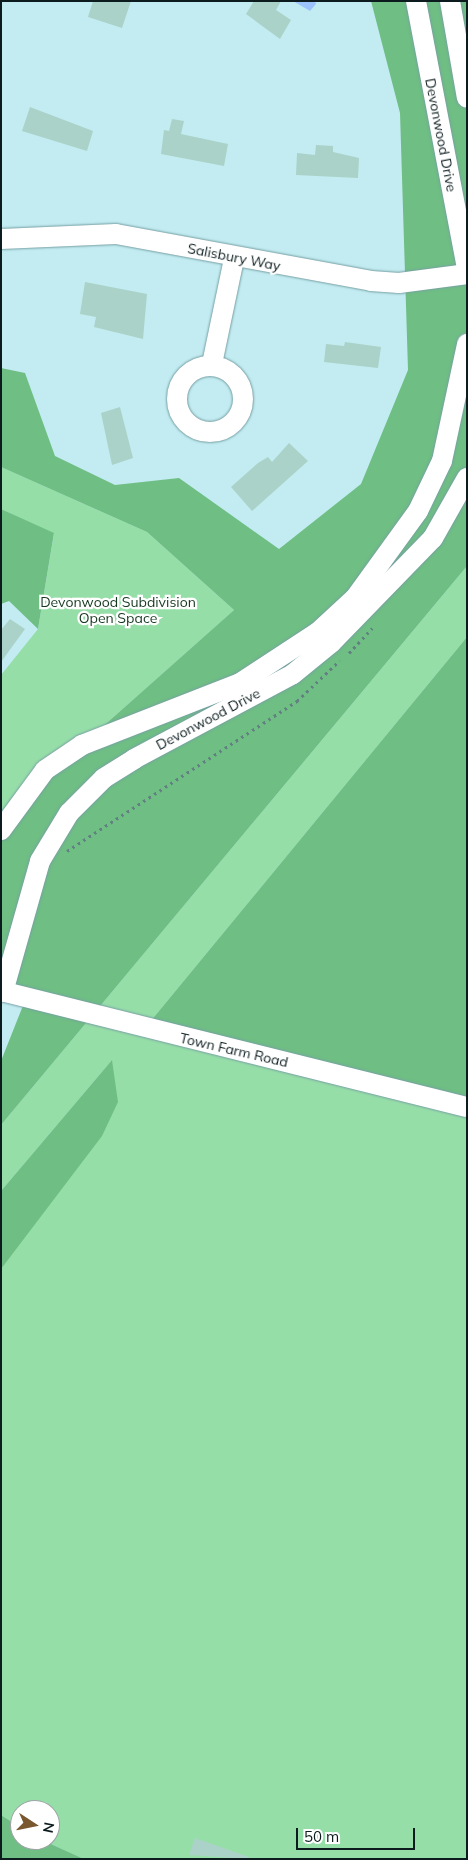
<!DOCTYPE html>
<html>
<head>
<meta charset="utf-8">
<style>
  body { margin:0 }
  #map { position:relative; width:468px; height:1860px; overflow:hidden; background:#c2ecf1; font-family:Mulish,sans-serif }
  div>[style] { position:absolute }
  .green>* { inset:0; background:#96dea8 }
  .forest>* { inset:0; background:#6fbe84 }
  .water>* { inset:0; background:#9dc3fd }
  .building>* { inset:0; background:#aad2c8 }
  .path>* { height:3px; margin-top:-1.5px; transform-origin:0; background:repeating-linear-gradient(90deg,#627f82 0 2.5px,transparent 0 6.5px) }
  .roads { filter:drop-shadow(0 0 1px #779fa4) drop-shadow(0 0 1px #779fa4) }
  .minor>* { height:20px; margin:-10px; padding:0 10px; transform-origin:10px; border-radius:10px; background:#fff }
  .minor>.ring { margin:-10px; padding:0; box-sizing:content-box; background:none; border:20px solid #fff; border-radius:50% }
  span { translate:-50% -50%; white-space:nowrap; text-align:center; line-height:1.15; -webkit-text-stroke:4.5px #fff; paint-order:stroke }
  .street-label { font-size:14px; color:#0c1c1e }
  .park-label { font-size:14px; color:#163820 }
  .frame { position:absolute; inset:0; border:2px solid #0c1c1e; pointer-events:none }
  .north { position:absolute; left:10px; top:1800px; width:50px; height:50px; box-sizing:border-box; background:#fff; border:1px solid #9ea4a5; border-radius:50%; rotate:101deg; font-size:14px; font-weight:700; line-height:20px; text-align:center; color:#0c1c1e }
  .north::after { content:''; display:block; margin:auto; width:18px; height:22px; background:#79582f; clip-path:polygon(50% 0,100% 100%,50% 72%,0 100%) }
  .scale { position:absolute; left:296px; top:1828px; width:119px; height:22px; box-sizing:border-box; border:2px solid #0c1c1e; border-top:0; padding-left:6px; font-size:15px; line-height:18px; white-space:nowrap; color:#0c1c1e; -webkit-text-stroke:4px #fff; paint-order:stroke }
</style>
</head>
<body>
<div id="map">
  <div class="green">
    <i style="clip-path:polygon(1px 467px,147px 532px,234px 610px,82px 745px,1px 830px,1px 675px,38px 629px,54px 534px,1px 509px)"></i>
    <i style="clip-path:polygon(467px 566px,467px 637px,145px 1028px,467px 1107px,467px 1859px,84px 1859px,42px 1840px,50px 1840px,50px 1810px,20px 1810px,20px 1827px,1px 1815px,1px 1269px,112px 1060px,1px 1191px,1px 1125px)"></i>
  </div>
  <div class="forest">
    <i style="clip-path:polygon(371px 1px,467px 1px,467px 566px,1px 1125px,1px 1061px,26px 998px,1px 991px,1px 830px,82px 745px,234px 610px,147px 532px,1px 467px,1px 368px,25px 373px,55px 456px,115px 485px,179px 478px,279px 549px,361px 484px,408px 370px,400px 113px)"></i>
    <i style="clip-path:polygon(1px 509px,54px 533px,38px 629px,9px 601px,1px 604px)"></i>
    <i style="clip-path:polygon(467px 637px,467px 1107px,145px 1028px)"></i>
    <i style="clip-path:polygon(112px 1060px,118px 1102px,102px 1136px,1px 1269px,1px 1191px)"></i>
    <i style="clip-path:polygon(1px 1815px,20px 1827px,20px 1840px,42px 1840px,84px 1859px,1px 1859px)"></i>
  </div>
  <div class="water">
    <i style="clip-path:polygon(293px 1px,315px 1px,316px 4px,310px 11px)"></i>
  </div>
  <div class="building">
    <i style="clip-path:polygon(93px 1px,131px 1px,122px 28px,88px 17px)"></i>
    <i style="clip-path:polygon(254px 1px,281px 1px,276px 10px,291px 20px,280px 39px,246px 14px)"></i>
    <i style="clip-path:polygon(30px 107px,93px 131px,87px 151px,22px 131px)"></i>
    <i style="clip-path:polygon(172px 119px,184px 121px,181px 134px,228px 144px,224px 166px,161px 154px,164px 130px,169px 131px)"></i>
    <i style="clip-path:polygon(316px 145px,333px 146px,333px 152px,359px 158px,358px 178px,296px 175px,297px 153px,315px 155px)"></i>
    <i style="clip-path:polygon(85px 282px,147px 294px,143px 339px,94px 327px,96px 317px,80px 314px)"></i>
    <i style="clip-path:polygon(345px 342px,381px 347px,378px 368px,324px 362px,326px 344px,344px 346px)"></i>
    <i style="clip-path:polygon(120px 407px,133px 458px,112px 465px,101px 413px)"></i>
    <i style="clip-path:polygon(289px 443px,308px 461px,252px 511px,231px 487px,258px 463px,268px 457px,272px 462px)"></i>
    <i style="clip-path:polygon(10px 619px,25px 629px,1px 662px,1px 630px)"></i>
    <i style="clip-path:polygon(195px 1838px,249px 1857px,248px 1859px,189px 1855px)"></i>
  </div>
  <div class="path">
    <i style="left:349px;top:653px;width:34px;rotate:-47deg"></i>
    <i style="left:67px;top:851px;width:275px;rotate:-33.1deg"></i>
    <i style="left:297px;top:701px;width:59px;rotate:-43.6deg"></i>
  </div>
  <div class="roads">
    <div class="minor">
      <i style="left:416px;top:1px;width:273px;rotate:79.2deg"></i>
      <i style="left:450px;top:1px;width:98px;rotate:80.1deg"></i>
      <i style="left:1px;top:239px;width:115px;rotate:-2.5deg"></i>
      <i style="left:116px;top:234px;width:259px;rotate:10.4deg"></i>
      <i style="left:371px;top:281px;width:28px;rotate:4deg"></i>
      <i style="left:399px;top:283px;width:69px;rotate:-7.5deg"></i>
      <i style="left:212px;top:364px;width:107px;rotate:-78.2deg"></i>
      <i class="ring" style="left:177px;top:366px;width:46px;height:46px"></i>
      <i style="left:1px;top:830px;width:74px;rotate:-53.7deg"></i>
      <i style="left:45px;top:770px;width:45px;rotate:-34deg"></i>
      <i style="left:82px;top:745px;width:170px;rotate:-21.4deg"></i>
      <i style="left:240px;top:683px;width:93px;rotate:-33.2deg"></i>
      <i style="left:318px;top:632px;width:50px;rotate:-42.6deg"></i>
      <i style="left:355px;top:598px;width:107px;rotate:-54.1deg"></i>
      <i style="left:418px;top:511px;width:55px;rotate:-64.4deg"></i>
      <i style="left:442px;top:461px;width:120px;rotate:-77.9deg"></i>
      <i style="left:1px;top:991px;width:480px;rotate:14deg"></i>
      <i style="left:3px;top:992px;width:136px;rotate:-74.2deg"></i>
      <i style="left:40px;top:861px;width:56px;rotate:-58.9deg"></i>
      <i style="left:69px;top:813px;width:49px;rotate:-45deg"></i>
      <i style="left:104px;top:778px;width:36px;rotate:-32deg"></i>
      <i style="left:134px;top:759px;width:180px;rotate:-28.1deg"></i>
      <i style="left:293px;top:674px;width:49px;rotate:-39.2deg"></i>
      <i style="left:331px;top:643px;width:146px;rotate:-45.8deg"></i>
      <i style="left:433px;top:538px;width:69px;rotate:-60.5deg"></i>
    </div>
  </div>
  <div class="street-label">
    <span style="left:441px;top:135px;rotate:79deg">Devonwood Drive</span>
    <span style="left:234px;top:257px;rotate:11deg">Salisbury Way</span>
    <span style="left:208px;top:719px;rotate:-28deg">Devonwood Drive</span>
    <span style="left:234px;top:1050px;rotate:13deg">Town Farm Road</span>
  </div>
  <div class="park-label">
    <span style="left:118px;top:610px">Devonwood Subdivision<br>Open Space</span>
  </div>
  <div class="frame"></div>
  <div class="north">N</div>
  <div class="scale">50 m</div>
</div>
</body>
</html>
